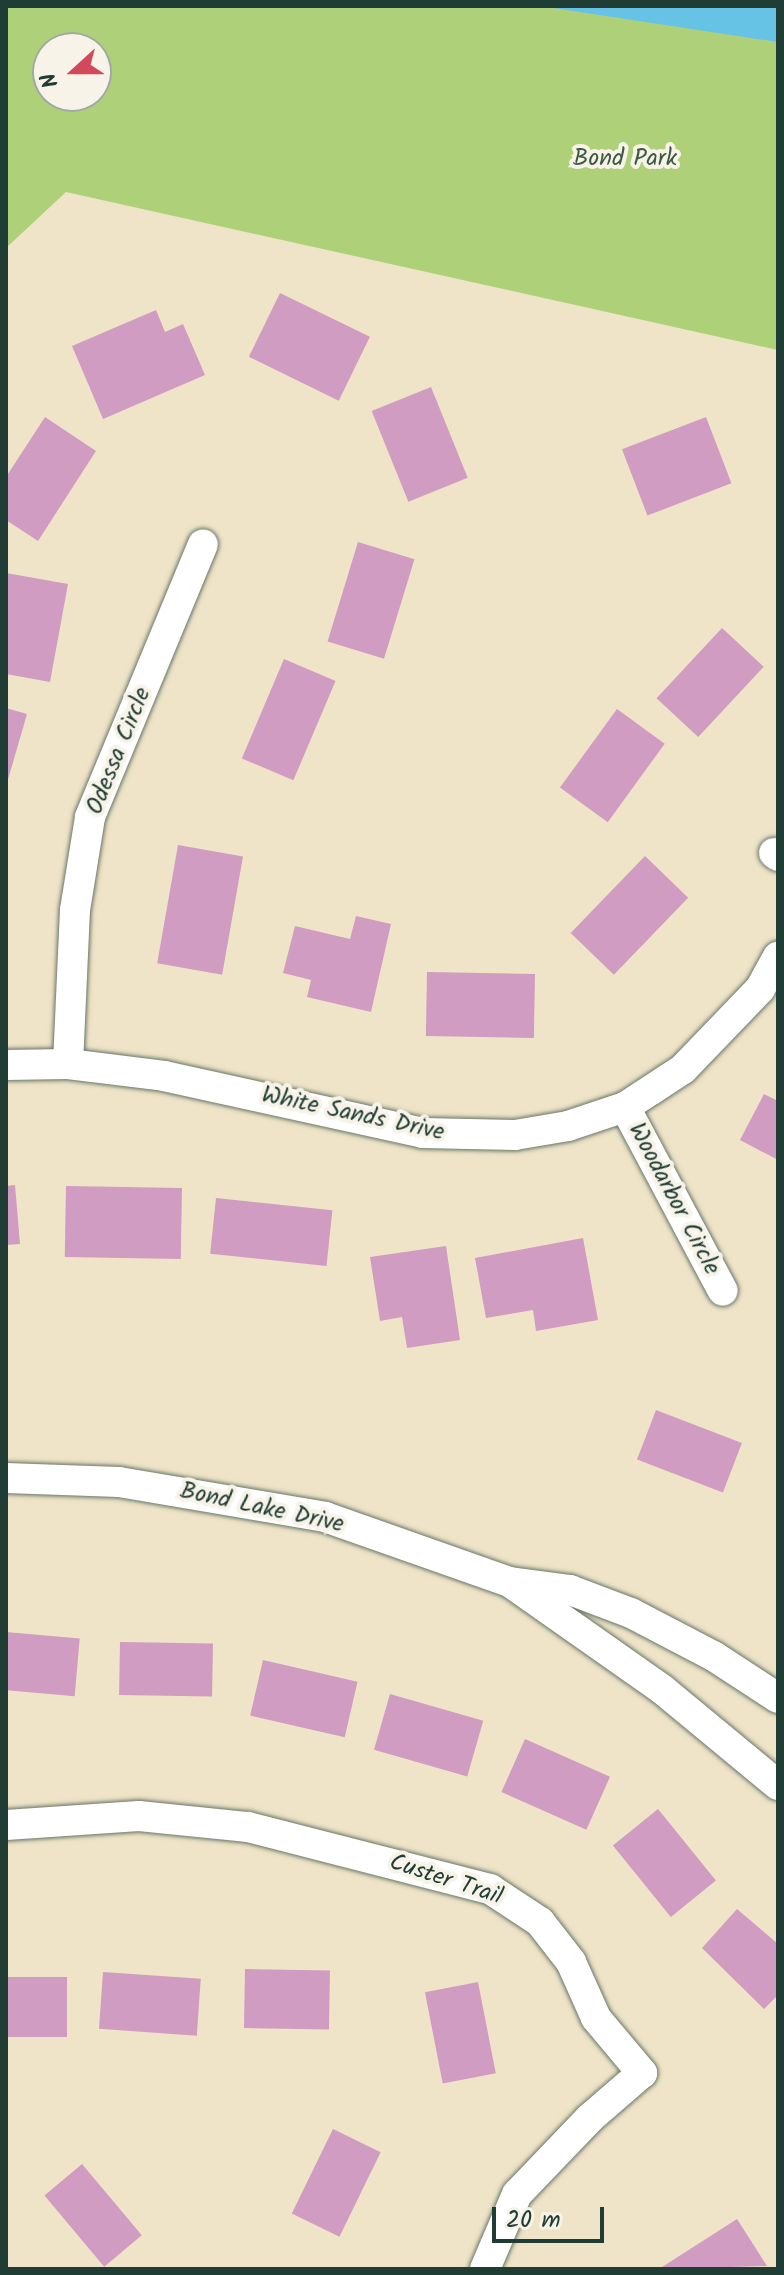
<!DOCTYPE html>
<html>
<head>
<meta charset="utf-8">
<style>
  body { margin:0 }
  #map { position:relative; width:784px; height:2275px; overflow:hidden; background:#efe4c8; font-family:Kalam,sans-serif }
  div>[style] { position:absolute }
  .green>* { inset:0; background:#aed079 }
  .water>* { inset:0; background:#67c3e5 }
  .building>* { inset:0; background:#d09cc2; transform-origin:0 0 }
  .roads { filter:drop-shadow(0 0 2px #687768) drop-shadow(0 0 2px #687768) }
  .minor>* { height:30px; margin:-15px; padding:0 15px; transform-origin:15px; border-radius:15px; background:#fff }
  span { translate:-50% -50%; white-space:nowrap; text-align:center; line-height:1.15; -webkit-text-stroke:8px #f7f3e8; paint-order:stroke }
  .park-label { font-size:24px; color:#3c5a42 }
  .street-label { font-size:24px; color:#1f3d34 }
  .frame { position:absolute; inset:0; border:8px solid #1f3d34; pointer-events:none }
  .north { position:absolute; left:32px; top:32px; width:80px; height:80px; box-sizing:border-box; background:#f7f3e8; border:2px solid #a1aaa0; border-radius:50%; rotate:249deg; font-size:22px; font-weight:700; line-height:32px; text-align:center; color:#1f3d34 }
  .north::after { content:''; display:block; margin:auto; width:28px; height:36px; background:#d1495b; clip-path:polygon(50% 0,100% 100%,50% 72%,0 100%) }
  .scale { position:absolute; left:492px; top:2207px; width:112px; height:36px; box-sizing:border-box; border:4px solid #1f3d34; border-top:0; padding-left:10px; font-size:24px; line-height:28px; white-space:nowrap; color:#1f3d34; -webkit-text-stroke:6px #f7f3e8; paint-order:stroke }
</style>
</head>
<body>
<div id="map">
  <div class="green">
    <i style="clip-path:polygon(evenodd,6px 6px,778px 6px,778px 350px,66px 192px,6px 248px,6px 6px,48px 48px,96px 48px,96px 96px,48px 96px,48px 48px)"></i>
  </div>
  <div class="water">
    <i style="clip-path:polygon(540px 6px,778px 6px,778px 42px)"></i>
  </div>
  <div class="building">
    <i style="left:280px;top:293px;width:100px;height:71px;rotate:26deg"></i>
    <i style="clip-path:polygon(156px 310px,165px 332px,183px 324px,205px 375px,103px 419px,72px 346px)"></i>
    <i style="left:431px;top:387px;width:98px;height:64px;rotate:68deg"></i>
    <i style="clip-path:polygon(45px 417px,96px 451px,38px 541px,6px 520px,6px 477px)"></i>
    <i style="left:706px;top:417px;width:71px;height:90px;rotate:69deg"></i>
    <i style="left:358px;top:542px;width:59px;height:104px;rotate:17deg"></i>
    <i style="clip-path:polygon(6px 573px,68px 584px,50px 682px,6px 674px)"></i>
    <i style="left:722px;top:628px;width:57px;height:96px;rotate:43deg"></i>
    <i style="left:284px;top:659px;width:56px;height:108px;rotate:23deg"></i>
    <i style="clip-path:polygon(6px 708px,27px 714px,7px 783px,6px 783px)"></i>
    <i style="left:617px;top:709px;width:59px;height:97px;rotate:36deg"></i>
    <i style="left:178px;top:845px;width:66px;height:120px;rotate:10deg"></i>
    <i style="left:645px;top:856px;width:60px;height:107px;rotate:44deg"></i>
    <i style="clip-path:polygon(356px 916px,391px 924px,371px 1012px,307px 997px,311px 980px,283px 973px,295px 926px,350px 939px)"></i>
    <i style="left:427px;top:972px;width:108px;height:64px;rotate:1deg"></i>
    <i style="clip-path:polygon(764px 1094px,778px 1101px,778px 1160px,740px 1140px)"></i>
    <i style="clip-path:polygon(15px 1185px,20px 1244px,6px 1245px,6px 1186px)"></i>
    <i style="left:66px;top:1186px;width:116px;height:71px;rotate:1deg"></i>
    <i style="left:216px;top:1198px;width:117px;height:56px;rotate:6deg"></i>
    <i style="clip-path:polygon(583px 1238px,598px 1320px,536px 1331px,533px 1310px,486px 1318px,475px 1258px)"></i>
    <i style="clip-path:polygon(446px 1246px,460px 1340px,407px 1348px,402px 1317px,380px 1321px,370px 1257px)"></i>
    <i style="left:656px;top:1410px;width:92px;height:53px;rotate:21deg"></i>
    <i style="left:6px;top:1632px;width:74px;height:58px;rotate:5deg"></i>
    <i style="left:120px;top:1642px;width:93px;height:53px;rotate:1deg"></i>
    <i style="left:263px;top:1660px;width:97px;height:57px;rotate:13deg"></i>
    <i style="left:390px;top:1694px;width:97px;height:58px;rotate:16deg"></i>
    <i style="left:525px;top:1739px;width:93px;height:58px;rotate:24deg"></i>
    <i style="left:658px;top:1809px;width:92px;height:58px;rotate:51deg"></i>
    <i style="clip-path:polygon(737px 1909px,778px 1944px,778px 1995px,764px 2009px,702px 1948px)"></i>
    <i style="left:245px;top:1969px;width:85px;height:59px;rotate:1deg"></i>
    <i style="left:103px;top:1972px;width:98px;height:57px;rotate:4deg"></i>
    <i style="left:6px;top:1977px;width:61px;height:60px"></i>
    <i style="left:478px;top:1982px;width:93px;height:54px;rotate:79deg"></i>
    <i style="left:333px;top:2129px;width:53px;height:94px;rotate:26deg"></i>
    <i style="left:82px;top:2164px;width:93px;height:49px;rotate:50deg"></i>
    <i style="clip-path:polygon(737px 2219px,767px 2266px,659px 2269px)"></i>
  </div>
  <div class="roads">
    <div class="minor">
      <i style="left:774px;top:853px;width:5px;rotate:37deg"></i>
      <i style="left:68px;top:1064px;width:154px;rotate:-87.4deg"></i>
      <i style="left:75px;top:910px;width:94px;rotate:-80.8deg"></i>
      <i style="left:90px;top:817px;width:295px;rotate:-67.5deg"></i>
      <i style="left:6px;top:1065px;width:62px;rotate:-0.9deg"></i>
      <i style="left:68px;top:1064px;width:97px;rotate:7.1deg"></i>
      <i style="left:164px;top:1076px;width:265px;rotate:12.4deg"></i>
      <i style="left:423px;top:1133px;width:92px;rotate:1.2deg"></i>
      <i style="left:515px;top:1135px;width:54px;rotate:-9.6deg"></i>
      <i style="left:568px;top:1126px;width:60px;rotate:-18.4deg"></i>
      <i style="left:625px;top:1107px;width:69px;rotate:-33.2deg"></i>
      <i style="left:683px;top:1069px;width:111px;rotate:-46.1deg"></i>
      <i style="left:760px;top:989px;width:37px;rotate:-61deg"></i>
      <i style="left:625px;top:1107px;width:208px;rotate:62deg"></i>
      <i style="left:6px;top:1478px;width:113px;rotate:2deg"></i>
      <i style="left:119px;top:1482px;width:209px;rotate:9.6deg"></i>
      <i style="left:325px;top:1517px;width:196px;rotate:19.4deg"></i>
      <i style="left:510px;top:1582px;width:61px;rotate:7.6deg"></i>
      <i style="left:570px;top:1590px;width:65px;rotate:20.7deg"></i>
      <i style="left:631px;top:1613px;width:95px;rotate:27.6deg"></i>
      <i style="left:715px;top:1657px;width:75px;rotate:33.1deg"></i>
      <i style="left:511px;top:1583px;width:186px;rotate:35.1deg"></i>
      <i style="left:663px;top:1690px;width:149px;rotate:39.6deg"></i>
      <i style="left:6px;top:1825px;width:133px;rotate:-3.9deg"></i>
      <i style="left:139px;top:1816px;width:110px;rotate:5.8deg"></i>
      <i style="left:248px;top:1827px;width:250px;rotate:14.4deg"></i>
      <i style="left:490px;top:1889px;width:60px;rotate:33.4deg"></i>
      <i style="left:540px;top:1922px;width:51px;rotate:52.2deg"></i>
      <i style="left:571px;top:1962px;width:61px;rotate:65.9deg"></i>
      <i style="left:596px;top:2018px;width:72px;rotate:50.1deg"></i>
      <i style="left:642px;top:2073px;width:69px;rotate:139.1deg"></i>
      <i style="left:590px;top:2118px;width:105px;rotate:133.8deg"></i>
      <i style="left:517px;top:2194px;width:82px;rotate:113.1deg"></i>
    </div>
  </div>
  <div class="park-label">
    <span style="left:625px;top:159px">Bond Park</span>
  </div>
  <div class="street-label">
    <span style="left:119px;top:751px;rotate:-68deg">Odessa Circle</span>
    <span style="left:353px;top:1114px;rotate:12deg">White Sands Drive</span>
    <span style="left:674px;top:1199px;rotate:62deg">Woodarbor Circle</span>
    <span style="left:262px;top:1508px;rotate:12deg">Bond Lake Drive</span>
    <span style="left:446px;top:1880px;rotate:18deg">Custer Trail</span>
  </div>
  <div class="frame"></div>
  <div class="north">N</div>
  <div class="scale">20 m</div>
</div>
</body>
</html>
